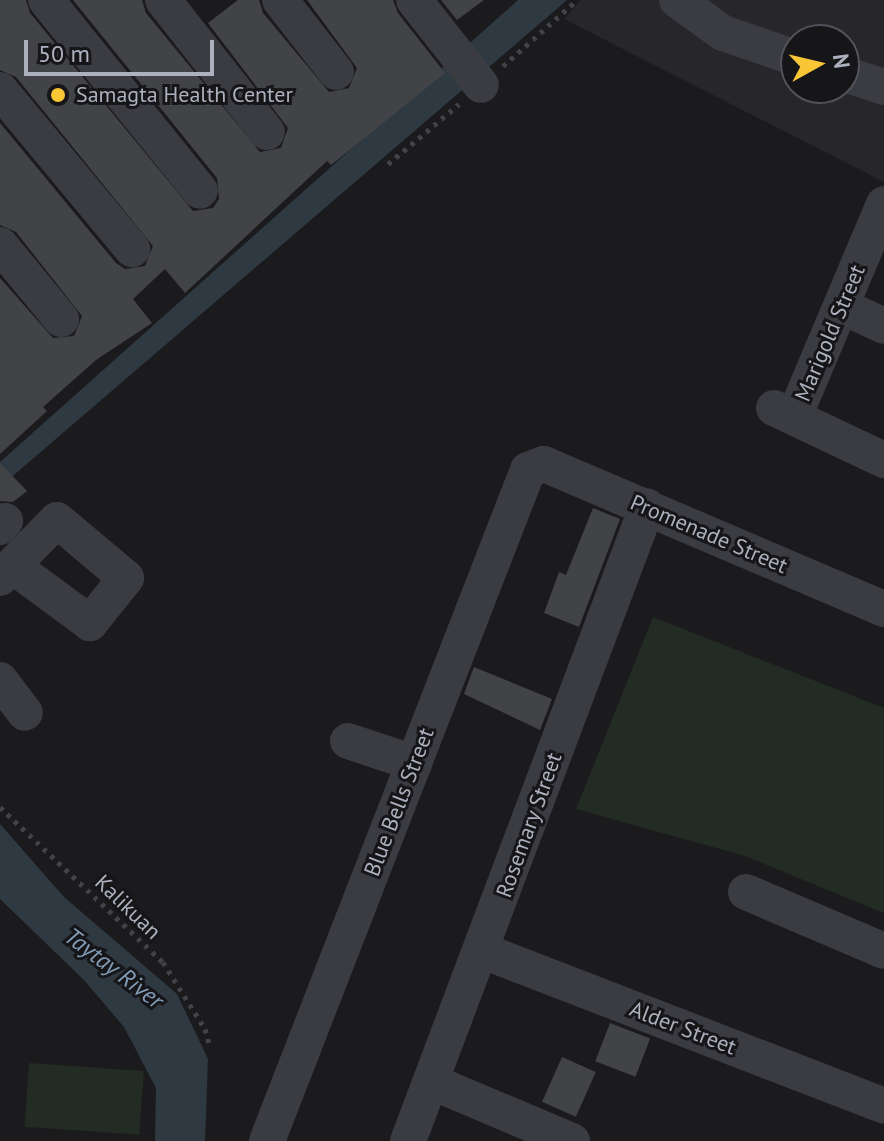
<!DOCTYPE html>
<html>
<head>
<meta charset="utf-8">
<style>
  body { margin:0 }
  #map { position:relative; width:884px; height:1141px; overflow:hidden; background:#1b1b1d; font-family:"PT Sans",sans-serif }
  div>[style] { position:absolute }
  .built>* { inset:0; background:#27262a }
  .green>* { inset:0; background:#222c24; transform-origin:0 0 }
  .water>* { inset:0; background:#2f3942 }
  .building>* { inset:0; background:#424347; transform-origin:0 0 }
  .path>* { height:5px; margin-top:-2.5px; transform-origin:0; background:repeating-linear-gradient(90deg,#414349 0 4px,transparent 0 10px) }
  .minor>* { height:36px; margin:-18px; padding:0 18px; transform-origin:18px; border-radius:18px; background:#3b3c42 }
  .dots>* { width:22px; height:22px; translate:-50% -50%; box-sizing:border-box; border:4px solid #161518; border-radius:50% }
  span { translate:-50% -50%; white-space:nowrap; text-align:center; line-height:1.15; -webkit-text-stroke:6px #161518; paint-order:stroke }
  .poi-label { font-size:22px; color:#adb1bd }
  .left { translate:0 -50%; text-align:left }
  .street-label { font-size:22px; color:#adb1bd }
  .water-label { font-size:24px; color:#839cb8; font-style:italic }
  .north { position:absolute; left:780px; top:24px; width:80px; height:80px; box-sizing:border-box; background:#161518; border:2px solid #52535a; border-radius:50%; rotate:82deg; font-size:22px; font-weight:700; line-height:32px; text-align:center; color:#adb1bd }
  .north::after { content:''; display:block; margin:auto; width:28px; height:36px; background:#f9c636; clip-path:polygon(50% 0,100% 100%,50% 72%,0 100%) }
  .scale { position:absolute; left:24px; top:40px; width:190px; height:36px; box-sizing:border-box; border:4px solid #adb1bd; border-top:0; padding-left:10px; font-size:24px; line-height:28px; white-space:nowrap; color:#adb1bd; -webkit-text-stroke:6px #161518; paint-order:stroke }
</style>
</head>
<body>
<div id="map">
  <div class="built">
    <i style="clip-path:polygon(evenodd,581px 0,884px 0,884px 182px,564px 19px,581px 0,796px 40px,844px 40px,844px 88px,796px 88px,796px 40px)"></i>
  </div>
  <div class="green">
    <i style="clip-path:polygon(653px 617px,884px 708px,884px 913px,745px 856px,576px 809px)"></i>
    <i style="left:29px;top:1063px;width:115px;height:64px;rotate:4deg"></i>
  </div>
  <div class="water">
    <i style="clip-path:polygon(518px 0,567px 0,0 487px,0 462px)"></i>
    <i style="clip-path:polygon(0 824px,64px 897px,177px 994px,208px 1059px,205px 1141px,155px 1141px,156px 1088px,124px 1027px,84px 980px,0 899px)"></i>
  </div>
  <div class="building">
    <i style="clip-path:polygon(0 0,26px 0,30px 13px,193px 211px,213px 208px,219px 199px,217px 178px,73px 0,142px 0,146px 13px,260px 152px,281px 148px,288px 128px,208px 23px,238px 0,259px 0,263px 13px,329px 92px,349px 88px,357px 68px,307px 0,393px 0,398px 13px,445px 73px,331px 165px,327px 161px,185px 293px,165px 269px,133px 299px,152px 323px,96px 360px,43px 407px,47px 411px,0 454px,0 278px,53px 338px,74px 336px,82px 316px,16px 232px,0 225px,0 123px,116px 263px,125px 269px,145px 266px,153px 246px,16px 77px,0 70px)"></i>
    <i style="clip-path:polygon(441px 0,484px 0,457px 20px)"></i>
    <i style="clip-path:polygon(0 463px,27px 491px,13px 502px,0 501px)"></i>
    <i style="clip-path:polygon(593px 508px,620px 519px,579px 627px,544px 613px,559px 572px,566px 575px)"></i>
    <i style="clip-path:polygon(474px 667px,552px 699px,540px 730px,464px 694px)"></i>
    <i style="left:610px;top:1023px;width:43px;height:41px;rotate:21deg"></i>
    <i style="left:562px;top:1057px;width:37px;height:49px;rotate:24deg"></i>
  </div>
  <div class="path">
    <i style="left:503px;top:66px;width:99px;rotate:-41.7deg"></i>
    <i style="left:388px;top:164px;width:93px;rotate:-40.2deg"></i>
    <i style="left:0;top:807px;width:225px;rotate:43.6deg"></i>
    <i style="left:163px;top:962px;width:79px;rotate:57.9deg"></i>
    <i style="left:205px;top:1029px;width:19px;rotate:74deg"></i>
  </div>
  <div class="minor">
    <i style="left:46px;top:0;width:245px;rotate:51.1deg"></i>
    <i style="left:163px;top:0;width:168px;rotate:51.8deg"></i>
    <i style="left:280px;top:0;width:91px;rotate:52.1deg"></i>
    <i style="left:414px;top:0;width:108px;rotate:51.8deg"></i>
    <i style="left:677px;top:0;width:57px;rotate:35.7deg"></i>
    <i style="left:723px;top:33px;width:77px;rotate:18.9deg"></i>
    <i style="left:844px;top:74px;width:42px;rotate:18deg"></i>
    <i style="left:0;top:90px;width:207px;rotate:50.3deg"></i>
    <i style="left:0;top:245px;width:96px;rotate:50.5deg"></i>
    <i style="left:841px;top:306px;width:47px;rotate:24.9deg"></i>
    <i style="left:774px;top:408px;width:122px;rotate:25.3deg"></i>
    <i style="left:794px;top:417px;width:231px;rotate:-67.1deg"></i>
    <i style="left:0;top:527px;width:8px;rotate:-50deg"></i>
    <i style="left:0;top:578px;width:81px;rotate:-45.5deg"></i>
    <i style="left:57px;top:520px;width:90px;rotate:40deg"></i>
    <i style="left:126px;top:578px;width:58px;rotate:128.7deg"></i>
    <i style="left:90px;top:623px;width:94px;rotate:-143.6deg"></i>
    <i style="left:0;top:680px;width:41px;rotate:52.9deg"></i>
    <i style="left:348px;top:741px;width:70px;rotate:18.4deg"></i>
    <i style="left:746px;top:892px;width:150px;rotate:23.1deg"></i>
    <i style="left:483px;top:951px;width:430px;rotate:21.1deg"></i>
    <i style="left:432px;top:1082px;width:152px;rotate:22.9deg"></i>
    <i style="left:267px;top:1141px;width:720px;rotate:-68.75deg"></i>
    <i style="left:528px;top:470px;width:17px;rotate:-21deg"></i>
    <i style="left:544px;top:464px;width:370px;rotate:23.1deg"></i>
    <i style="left:408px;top:1141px;width:678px;rotate:-69.34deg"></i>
  </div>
  <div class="dots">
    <i style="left:58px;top:95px;background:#f9c636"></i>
  </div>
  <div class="poi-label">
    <span class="left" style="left:76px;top:95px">Samagta Health Center</span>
  </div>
  <div class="street-label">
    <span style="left:830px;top:333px;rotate:-67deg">Marigold Street</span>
    <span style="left:709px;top:534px;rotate:23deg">Promenade Street</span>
    <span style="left:399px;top:802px;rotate:-69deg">Blue Bells Street</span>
    <span style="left:529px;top:825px;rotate:-70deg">Rosemary Street</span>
    <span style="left:128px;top:907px;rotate:44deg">Kalikuan</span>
    <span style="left:683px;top:1028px;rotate:21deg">Alder Street</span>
  </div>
  <div class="water-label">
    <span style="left:114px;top:968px;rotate:37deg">Taytay River</span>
  </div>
  <div class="north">N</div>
  <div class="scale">50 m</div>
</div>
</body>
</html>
